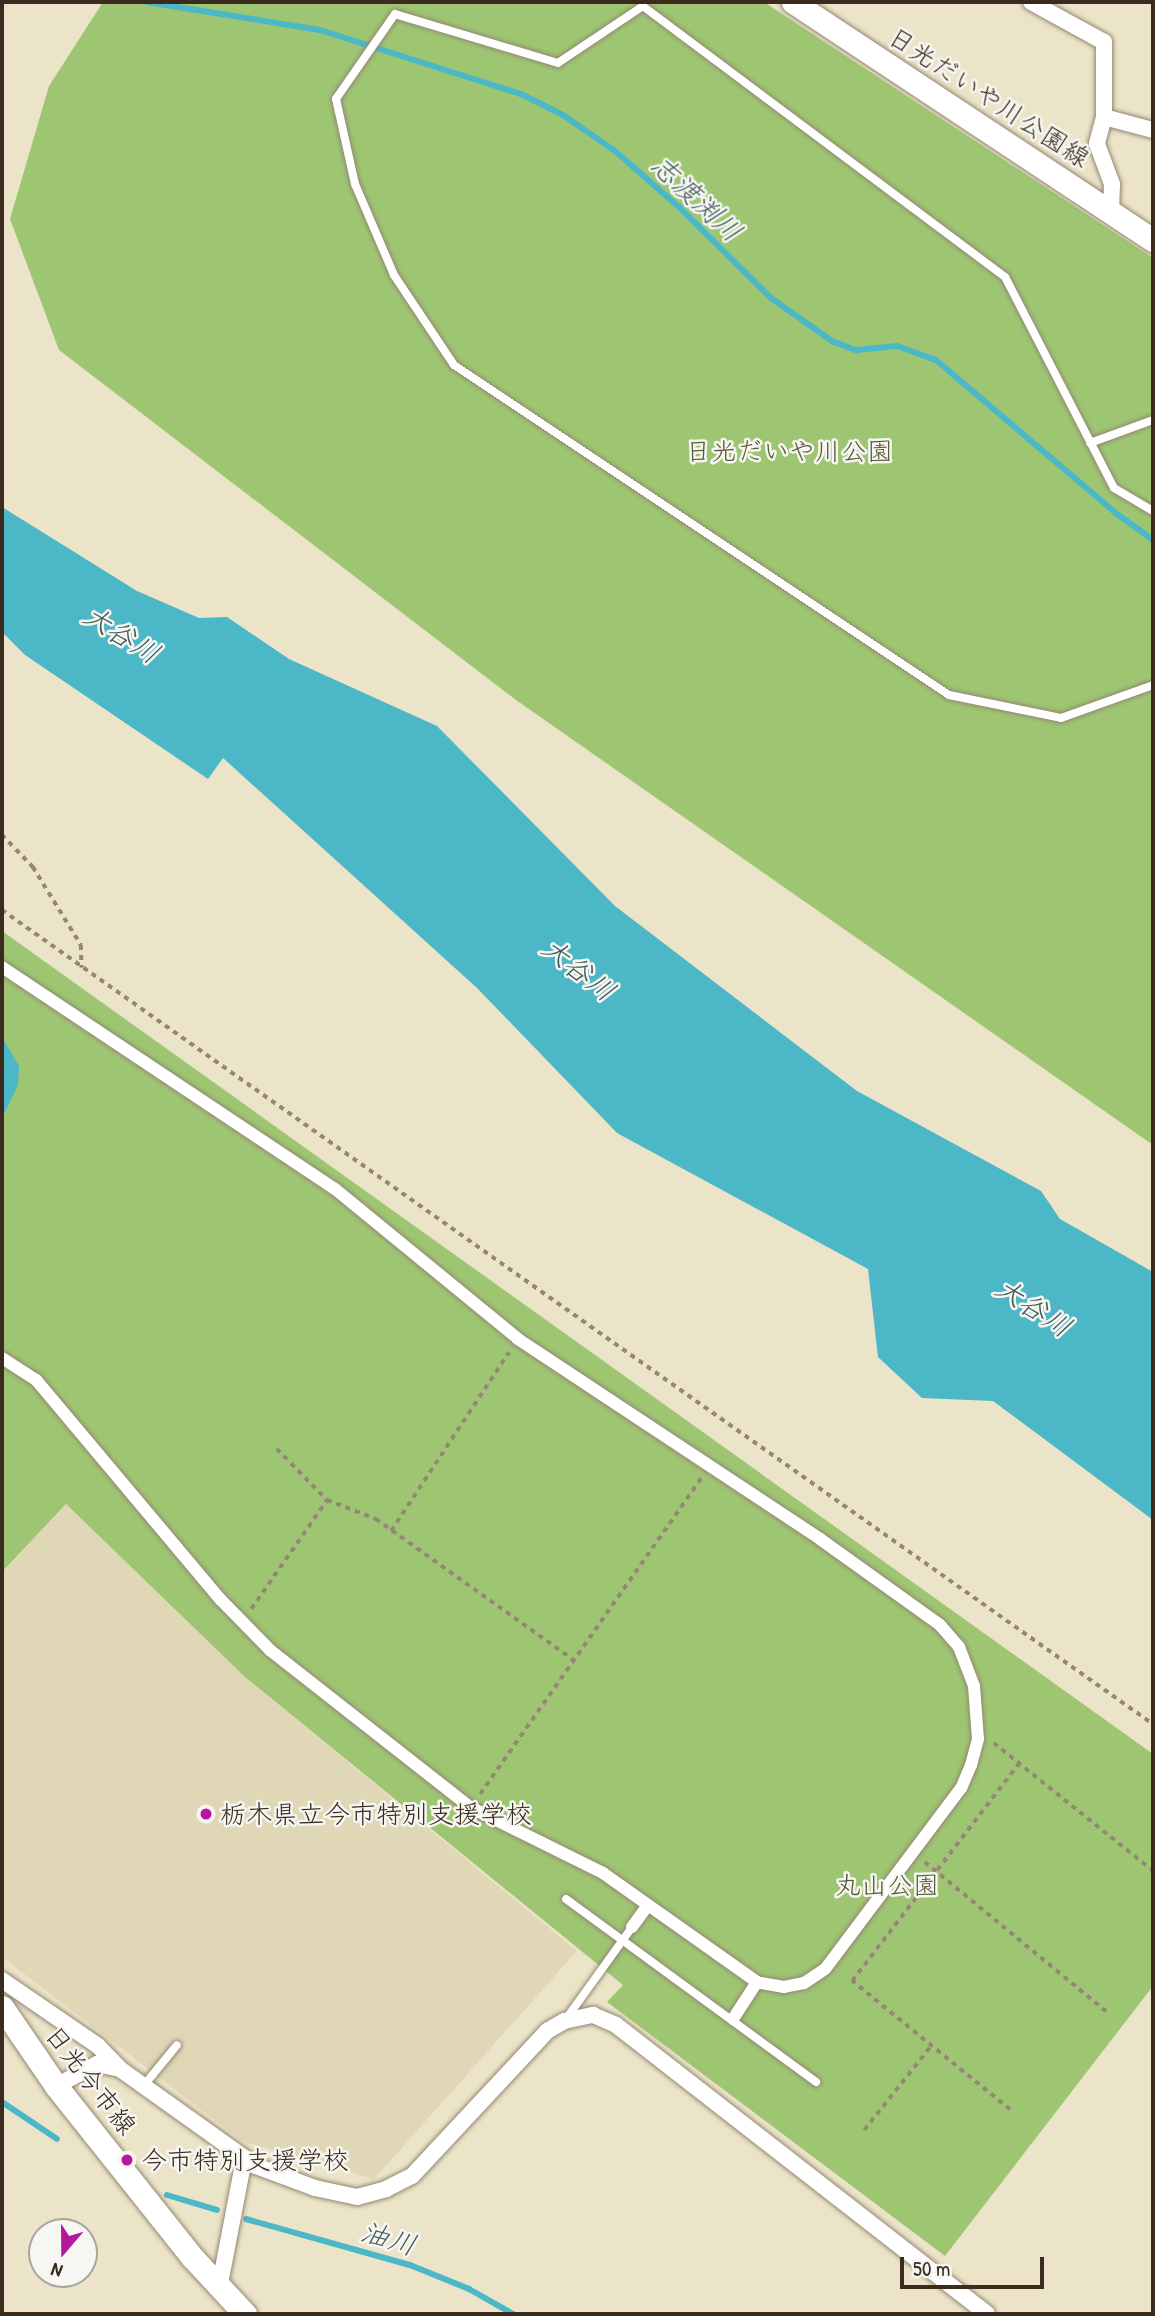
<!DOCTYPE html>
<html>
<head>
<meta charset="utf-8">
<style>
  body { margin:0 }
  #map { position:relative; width:1155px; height:2316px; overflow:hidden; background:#ece4c8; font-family:"Patrick Hand","Klee One",sans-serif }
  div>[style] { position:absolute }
  .built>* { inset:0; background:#e0d7b7 }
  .green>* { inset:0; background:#9ec672 }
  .water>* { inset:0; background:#4bb7c7 }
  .stream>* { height:6px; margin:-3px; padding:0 3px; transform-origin:3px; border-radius:3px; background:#4bb7c7 }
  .path>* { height:3.5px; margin-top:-1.75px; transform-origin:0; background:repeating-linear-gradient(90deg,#948773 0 5px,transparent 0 10px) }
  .roads { filter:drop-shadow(0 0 2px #948773) drop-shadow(0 0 2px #948773) }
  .service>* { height:8px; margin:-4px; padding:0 4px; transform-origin:4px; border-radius:4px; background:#fff }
  .pedestrian>* { height:12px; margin:-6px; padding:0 6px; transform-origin:6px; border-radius:6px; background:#fff }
  .minor>* { height:16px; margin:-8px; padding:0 8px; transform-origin:8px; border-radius:8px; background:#fff }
  .secondary>* { height:23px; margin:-11.5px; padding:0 11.5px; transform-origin:11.5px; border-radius:11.5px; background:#fff }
  .dots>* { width:19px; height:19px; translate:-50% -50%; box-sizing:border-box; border:4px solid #f6f6f2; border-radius:50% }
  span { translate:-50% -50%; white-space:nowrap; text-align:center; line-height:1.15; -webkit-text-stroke:5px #f6f6f2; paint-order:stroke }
  .street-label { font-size:26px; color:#3b2a1e }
  .park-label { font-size:26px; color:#595937 }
  .poi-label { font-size:26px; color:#3b2a1e }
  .left { translate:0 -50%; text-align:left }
  .water-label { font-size:28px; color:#415b59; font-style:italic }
  .frame { position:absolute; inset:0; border:4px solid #3b2a1e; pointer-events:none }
  .north { position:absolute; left:28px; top:2218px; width:70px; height:70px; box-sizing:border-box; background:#f6f6f2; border:2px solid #aba49d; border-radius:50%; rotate:200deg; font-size:19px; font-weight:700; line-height:28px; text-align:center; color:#3b2a1e }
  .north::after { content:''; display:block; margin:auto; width:24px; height:32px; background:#b5179e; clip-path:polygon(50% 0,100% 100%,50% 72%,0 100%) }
  .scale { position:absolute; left:900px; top:2257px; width:144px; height:32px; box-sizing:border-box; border:4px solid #3b2a1e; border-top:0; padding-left:9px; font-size:21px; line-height:24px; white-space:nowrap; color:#3b2a1e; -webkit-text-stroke:5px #f6f6f2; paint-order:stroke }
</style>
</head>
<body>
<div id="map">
  <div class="built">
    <i style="clip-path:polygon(66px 1504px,245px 1677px,577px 1951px,374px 2179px,242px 2141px,2px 1957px,2px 1573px)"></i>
  </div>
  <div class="green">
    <i style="clip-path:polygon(103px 2px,764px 2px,1153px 258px,1153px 1145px,516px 700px,59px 350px,10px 219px,49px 86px)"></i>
    <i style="clip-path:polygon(2px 931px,1153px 1754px,1153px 1986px,945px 2256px,607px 2002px,623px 1985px,245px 1677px,66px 1504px,2px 1572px)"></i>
  </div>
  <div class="water">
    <i style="clip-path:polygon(2px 507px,137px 591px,199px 618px,227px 617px,289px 659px,437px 726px,615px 906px,857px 1091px,1041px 1191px,1060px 1219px,1153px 1272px,1153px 1520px,993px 1401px,922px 1398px,878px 1357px,868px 1269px,617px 1133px,477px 988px,223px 758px,208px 779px,25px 655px,2px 632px)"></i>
    <i style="clip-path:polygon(2px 1037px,19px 1066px,18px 1085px,2px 1118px)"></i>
  </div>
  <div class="stream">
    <i style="left:147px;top:2px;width:175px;rotate:9.2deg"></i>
    <i style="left:320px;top:30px;width:211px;rotate:17.7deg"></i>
    <i style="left:521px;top:94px;width:47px;rotate:26.6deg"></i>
    <i style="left:563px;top:115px;width:63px;rotate:34.7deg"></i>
    <i style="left:615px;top:151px;width:85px;rotate:41.2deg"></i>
    <i style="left:679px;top:207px;width:129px;rotate:44.7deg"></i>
    <i style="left:771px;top:298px;width:75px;rotate:35.2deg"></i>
    <i style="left:832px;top:341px;width:26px;rotate:21deg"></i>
    <i style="left:856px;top:350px;width:41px;rotate:-5.6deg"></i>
    <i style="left:897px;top:346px;width:41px;rotate:19.7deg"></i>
    <i style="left:936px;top:360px;width:238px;rotate:40.4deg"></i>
    <i style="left:1117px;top:514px;width:44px;rotate:35.8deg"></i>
    <i style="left:2px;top:2102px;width:66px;rotate:33.9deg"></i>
    <i style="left:167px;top:2195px;width:52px;rotate:16.7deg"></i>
    <i style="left:246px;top:2219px;width:170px;rotate:15.7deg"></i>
    <i style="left:410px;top:2265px;width:64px;rotate:22.1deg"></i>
    <i style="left:469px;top:2289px;width:51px;rotate:29.6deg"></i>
  </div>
  <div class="path">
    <i style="left:2px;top:835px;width:45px;rotate:45.9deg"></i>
    <i style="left:33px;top:867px;width:92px;rotate:58.4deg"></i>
    <i style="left:81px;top:945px;width:23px;rotate:88deg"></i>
    <i style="left:2px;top:910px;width:1410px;rotate:35.27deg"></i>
    <i style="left:277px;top:1449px;width:71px;rotate:45.6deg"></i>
    <i style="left:327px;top:1500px;width:53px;rotate:21.2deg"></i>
    <i style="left:376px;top:1519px;width:244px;rotate:35.5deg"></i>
    <i style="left:391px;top:1531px;width:214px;rotate:-56.6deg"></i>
    <i style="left:251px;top:1609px;width:133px;rotate:-55.1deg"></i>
    <i style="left:994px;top:1743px;width:204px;rotate:38.8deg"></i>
    <i style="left:480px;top:1794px;width:387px;rotate:-55deg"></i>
    <i style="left:925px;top:1862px;width:236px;rotate:39.5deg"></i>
    <i style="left:1010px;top:2110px;width:204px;rotate:-140.8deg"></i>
    <i style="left:852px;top:1981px;width:275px;rotate:-52.5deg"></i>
    <i style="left:864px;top:2130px;width:107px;rotate:-51.4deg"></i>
  </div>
  <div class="roads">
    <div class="service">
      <i style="left:1090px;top:443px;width:67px;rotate:-20.1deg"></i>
      <i style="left:1153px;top:511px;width:45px;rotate:-149.5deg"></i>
      <i style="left:1114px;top:488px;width:237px;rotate:-117.3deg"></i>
      <i style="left:1005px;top:277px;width:452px;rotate:-143.2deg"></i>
      <i style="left:643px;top:6px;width:102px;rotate:146.2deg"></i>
      <i style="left:558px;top:63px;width:170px;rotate:-163.3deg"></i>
      <i style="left:395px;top:14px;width:103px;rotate:124.8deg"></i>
      <i style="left:336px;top:99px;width:87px;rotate:77.4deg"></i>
      <i style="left:355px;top:184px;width:99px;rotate:66.8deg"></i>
      <i style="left:394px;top:275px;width:108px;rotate:56.3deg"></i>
      <i style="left:454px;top:365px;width:595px;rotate:33.69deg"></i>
      <i style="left:949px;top:695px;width:114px;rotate:11.6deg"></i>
      <i style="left:1061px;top:718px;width:98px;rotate:-19.7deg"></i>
      <i style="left:566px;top:1899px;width:310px;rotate:36.2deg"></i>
      <i style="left:566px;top:2019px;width:113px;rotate:-54.3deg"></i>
      <i style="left:145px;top:2084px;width:50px;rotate:-50.6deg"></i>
    </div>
    <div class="pedestrian">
      <i style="left:2px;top:967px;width:400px;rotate:33.7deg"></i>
      <i style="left:335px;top:1189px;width:237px;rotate:39.3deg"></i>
      <i style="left:518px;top:1339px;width:362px;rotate:33.5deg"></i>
      <i style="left:820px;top:1539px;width:148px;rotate:35.6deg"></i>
      <i style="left:940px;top:1625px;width:29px;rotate:49deg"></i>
      <i style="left:959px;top:1647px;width:42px;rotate:69deg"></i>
      <i style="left:974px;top:1686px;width:53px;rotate:85.7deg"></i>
      <i style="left:978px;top:1739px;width:27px;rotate:105deg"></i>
      <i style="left:971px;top:1765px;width:25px;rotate:113deg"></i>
      <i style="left:961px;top:1788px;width:226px;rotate:126.9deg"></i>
      <i style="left:825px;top:1969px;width:25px;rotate:146deg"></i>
      <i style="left:804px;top:1983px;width:20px;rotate:169deg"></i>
      <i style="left:784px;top:1987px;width:27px;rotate:-170deg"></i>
      <i style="left:757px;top:1982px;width:189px;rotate:-144.7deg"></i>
      <i style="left:603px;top:1873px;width:148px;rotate:-153.6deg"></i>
      <i style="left:470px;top:1807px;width:254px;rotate:-141.9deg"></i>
      <i style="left:270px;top:1650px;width:71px;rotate:-134.4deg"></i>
      <i style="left:220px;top:1599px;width:286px;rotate:-130deg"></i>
      <i style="left:36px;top:1380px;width:40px;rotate:-147.1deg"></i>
      <i style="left:632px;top:1927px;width:27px;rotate:-54deg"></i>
      <i style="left:733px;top:2019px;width:44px;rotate:-57deg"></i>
    </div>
    <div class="minor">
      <i style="left:1031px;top:2px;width:83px;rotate:28.7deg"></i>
      <i style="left:1104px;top:42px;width:75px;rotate:90deg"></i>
      <i style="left:1104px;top:117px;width:28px;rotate:105deg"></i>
      <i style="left:1097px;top:144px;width:43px;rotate:69.4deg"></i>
      <i style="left:1112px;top:184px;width:28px;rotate:92deg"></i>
      <i style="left:1104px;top:117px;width:51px;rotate:14.9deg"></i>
      <i style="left:2px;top:1980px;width:116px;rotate:34.5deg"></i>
      <i style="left:98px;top:2046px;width:32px;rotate:46deg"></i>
      <i style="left:56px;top:2086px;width:47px;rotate:-28.2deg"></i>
      <i style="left:97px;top:2064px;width:24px;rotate:12deg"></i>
      <i style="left:120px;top:2069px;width:167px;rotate:35.5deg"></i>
      <i style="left:256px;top:2166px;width:63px;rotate:20.4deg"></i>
      <i style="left:315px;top:2188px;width:43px;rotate:12.1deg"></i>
      <i style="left:357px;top:2197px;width:30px;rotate:-15deg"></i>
      <i style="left:386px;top:2189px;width:29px;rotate:-27deg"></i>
      <i style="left:412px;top:2176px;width:198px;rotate:-47deg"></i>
      <i style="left:547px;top:2031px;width:20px;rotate:-30deg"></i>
      <i style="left:564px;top:2021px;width:30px;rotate:-12deg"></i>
      <i style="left:593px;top:2015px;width:25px;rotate:23deg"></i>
      <i style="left:616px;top:2025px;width:470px;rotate:37.9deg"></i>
      <i style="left:219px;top:2289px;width:132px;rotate:-79.1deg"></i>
    </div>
    <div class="secondary">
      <i style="left:793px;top:2px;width:432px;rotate:33.5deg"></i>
      <i style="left:2px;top:2007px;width:96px;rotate:55.6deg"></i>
      <i style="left:56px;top:2086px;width:218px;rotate:51.5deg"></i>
      <i style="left:192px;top:2257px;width:78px;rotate:47.1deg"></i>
    </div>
  </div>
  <div class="dots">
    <i style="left:206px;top:1814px;background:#b5179e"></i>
    <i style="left:127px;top:2160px;background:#b5179e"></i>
  </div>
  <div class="street-label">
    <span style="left:989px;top:97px;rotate:33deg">日光だいや川公園線</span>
    <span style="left:91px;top:2080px;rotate:52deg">日光今市線</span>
  </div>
  <div class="park-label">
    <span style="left:789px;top:451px">日光だいや川公園</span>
    <span style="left:887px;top:1885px">丸山公園</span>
  </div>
  <div class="poi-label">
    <span class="left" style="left:220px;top:1814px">栃木県立今市特別支援学校</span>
    <span class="left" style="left:141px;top:2160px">今市特別支援学校</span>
  </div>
  <div class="water-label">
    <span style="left:697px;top:198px;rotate:43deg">志渡渕川</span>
    <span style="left:122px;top:634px;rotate:32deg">大谷川</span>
    <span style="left:579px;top:969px;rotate:38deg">大谷川</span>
    <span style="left:1034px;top:1307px;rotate:33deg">大谷川</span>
    <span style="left:389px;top:2238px;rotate:17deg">油川</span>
  </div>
  <div class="frame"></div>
  <div class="north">N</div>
  <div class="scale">50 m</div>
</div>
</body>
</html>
